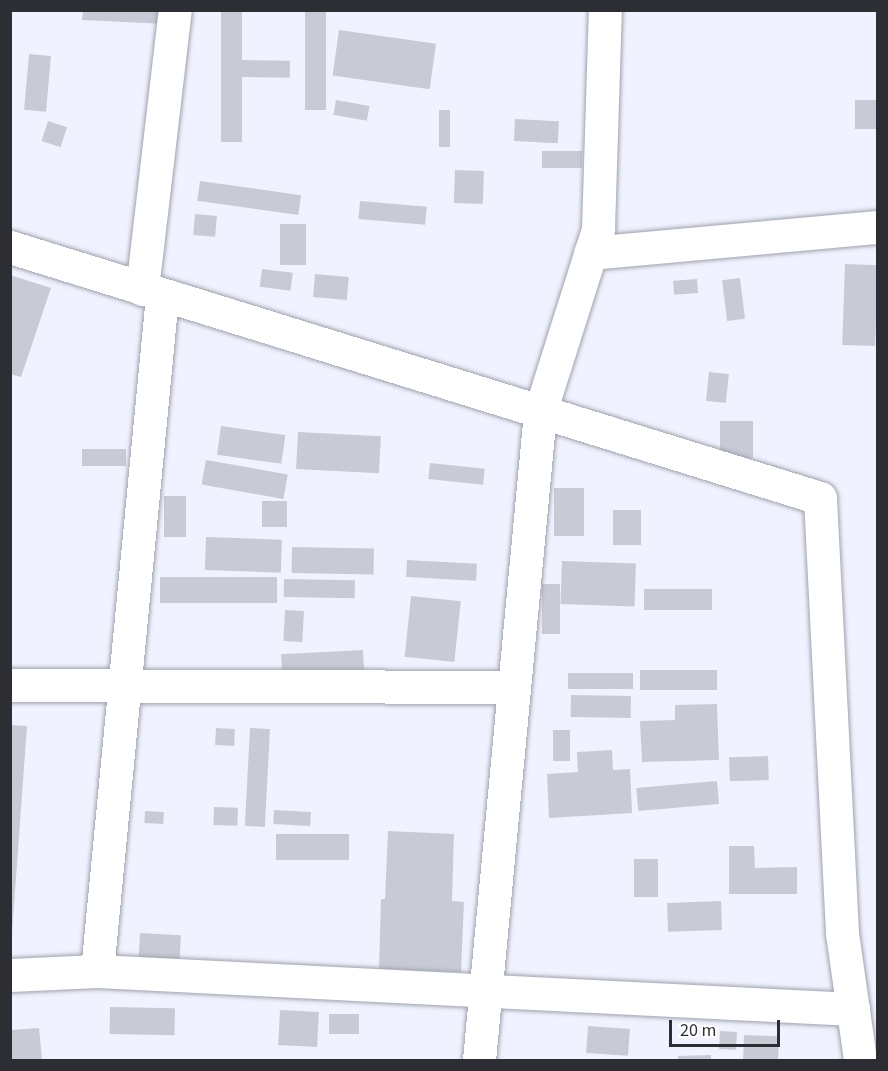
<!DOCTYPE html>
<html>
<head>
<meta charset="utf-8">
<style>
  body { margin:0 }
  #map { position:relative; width:888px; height:1071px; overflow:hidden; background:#f0f3ff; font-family:"Source Sans 3",sans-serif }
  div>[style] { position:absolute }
  .building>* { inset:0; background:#c8cbd6; transform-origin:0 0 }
  .roads { filter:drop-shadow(0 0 2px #9fa2ad) drop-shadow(0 0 2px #9fa2ad) }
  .minor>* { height:33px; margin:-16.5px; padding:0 16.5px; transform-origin:16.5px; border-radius:16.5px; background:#fff }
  span { translate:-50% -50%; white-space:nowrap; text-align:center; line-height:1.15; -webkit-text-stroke:4.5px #fff; paint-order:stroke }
  .frame { position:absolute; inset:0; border:12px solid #2d2e33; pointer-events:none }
  .scale { position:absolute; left:669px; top:1020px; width:111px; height:27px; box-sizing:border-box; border:3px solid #2d2e33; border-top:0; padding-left:8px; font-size:18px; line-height:21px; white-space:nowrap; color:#2d2e33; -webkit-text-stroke:4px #fff; paint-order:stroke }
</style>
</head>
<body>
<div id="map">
  <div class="building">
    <i style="clip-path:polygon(83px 10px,167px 10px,167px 24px,82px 20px)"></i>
    <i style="left:221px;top:10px;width:21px;height:132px"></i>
    <i style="left:305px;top:10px;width:21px;height:100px"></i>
    <i style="left:339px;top:30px;width:98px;height:46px;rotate:8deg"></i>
    <i style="left:29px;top:54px;width:22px;height:56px;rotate:5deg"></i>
    <i style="left:241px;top:60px;width:49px;height:17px;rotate:1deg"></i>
    <i style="left:336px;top:100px;width:34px;height:15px;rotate:10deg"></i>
    <i style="left:855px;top:100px;width:23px;height:29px"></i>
    <i style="left:450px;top:110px;width:37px;height:11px;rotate:90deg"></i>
    <i style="left:515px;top:119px;width:44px;height:22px;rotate:3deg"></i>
    <i style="left:48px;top:121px;width:20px;height:21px;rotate:18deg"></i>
    <i style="left:582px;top:151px;width:17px;height:40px;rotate:90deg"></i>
    <i style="left:455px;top:170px;width:29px;height:33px;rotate:2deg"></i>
    <i style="left:200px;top:181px;width:102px;height:20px;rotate:8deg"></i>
    <i style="left:360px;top:201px;width:67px;height:18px;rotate:5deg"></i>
    <i style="left:195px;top:214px;width:22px;height:21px;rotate:5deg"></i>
    <i style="left:280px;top:224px;width:26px;height:41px"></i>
    <i style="left:845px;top:264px;width:33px;height:81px;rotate:2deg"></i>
    <i style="left:262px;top:269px;width:31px;height:18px;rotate:7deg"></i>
    <i style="left:315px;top:274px;width:34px;height:23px;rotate:5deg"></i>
    <i style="clip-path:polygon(10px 275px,51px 288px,21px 377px,10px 374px)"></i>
    <i style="left:740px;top:278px;width:41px;height:18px;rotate:83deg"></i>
    <i style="left:697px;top:279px;width:14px;height:24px;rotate:86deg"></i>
    <i style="left:709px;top:372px;width:20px;height:29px;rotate:6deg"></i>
    <i style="left:720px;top:421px;width:33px;height:37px"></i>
    <i style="left:221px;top:426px;width:65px;height:29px;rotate:8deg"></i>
    <i style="left:298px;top:432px;width:83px;height:37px;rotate:3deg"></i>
    <i style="left:82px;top:449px;width:44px;height:17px"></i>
    <i style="left:206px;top:460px;width:83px;height:25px;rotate:10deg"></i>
    <i style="left:430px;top:463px;width:55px;height:16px;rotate:6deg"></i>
    <i style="left:554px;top:488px;width:30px;height:48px"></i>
    <i style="left:164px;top:496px;width:22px;height:41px"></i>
    <i style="left:262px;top:501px;width:25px;height:26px"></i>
    <i style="left:613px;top:510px;width:28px;height:35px"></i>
    <i style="left:206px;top:537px;width:76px;height:33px;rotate:2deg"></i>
    <i style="left:292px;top:547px;width:82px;height:26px;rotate:1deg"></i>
    <i style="left:407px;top:560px;width:70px;height:17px;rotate:3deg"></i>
    <i style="left:562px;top:561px;width:74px;height:43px;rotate:2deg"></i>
    <i style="left:277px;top:577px;width:26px;height:117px;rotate:90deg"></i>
    <i style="left:284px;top:579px;width:71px;height:18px;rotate:1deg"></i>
    <i style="left:542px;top:584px;width:18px;height:50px"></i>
    <i style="left:644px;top:589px;width:68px;height:21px"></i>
    <i style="left:411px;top:596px;width:50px;height:61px;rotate:6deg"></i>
    <i style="left:285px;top:610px;width:19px;height:31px;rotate:3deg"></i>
    <i style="left:363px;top:650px;width:22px;height:82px;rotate:87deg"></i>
    <i style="left:640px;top:670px;width:77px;height:20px"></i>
    <i style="left:568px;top:673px;width:65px;height:16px"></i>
    <i style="left:571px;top:695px;width:60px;height:22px;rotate:1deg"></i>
    <i style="clip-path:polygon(717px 704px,719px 760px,642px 762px,640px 721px,675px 720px,675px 705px)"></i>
    <i style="clip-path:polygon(10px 725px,27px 726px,12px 933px,10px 933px)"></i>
    <i style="left:216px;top:728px;width:19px;height:17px;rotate:3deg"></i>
    <i style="left:250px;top:728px;width:20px;height:98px;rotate:3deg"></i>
    <i style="left:553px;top:730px;width:17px;height:31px"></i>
    <i style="clip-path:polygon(612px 750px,613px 770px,630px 769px,632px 813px,549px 818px,547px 774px,578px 772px,577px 752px)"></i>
    <i style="left:768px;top:756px;width:24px;height:39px;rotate:88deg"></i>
    <i style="left:717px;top:781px;width:23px;height:81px;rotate:85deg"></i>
    <i style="left:214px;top:807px;width:24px;height:18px;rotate:2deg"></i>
    <i style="left:274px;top:810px;width:37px;height:14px;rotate:3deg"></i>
    <i style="left:145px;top:811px;width:19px;height:12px;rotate:3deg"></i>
    <i style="clip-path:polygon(388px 831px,454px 834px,452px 901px,464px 902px,461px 972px,379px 969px,381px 899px,385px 899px)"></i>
    <i style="left:276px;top:834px;width:73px;height:26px"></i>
    <i style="clip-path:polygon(729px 846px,754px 846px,755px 868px,797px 867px,797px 894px,729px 894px)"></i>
    <i style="left:634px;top:859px;width:24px;height:38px"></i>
    <i style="left:721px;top:901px;width:29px;height:54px;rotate:88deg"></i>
    <i style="left:140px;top:933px;width:41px;height:24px;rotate:3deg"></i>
    <i style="left:110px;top:1007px;width:65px;height:27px;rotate:1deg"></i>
    <i style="left:280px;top:1010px;width:39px;height:35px;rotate:3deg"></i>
    <i style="left:329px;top:1014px;width:30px;height:20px"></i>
    <i style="left:588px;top:1026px;width:42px;height:27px;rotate:4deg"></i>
    <i style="clip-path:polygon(39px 1028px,42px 1060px,10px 1060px,10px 1030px)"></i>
    <i style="left:720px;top:1031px;width:17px;height:18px;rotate:3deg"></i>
    <i style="left:744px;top:1035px;width:35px;height:25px;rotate:2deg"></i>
    <i style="clip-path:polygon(711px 1055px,711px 1060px,678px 1060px,678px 1056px)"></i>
  </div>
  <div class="roads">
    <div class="minor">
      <i style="left:10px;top:247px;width:848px;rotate:17.22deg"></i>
      <i style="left:820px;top:498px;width:436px;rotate:87.1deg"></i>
      <i style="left:842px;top:933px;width:128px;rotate:81.9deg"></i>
      <i style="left:590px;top:253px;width:289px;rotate:-5.2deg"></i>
      <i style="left:142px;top:289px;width:281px;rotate:-83.3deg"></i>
      <i style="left:10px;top:685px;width:504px;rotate:0.23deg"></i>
      <i style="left:97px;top:971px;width:678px;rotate:-84.5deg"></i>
      <i style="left:10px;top:975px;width:87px;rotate:-2.6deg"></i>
      <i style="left:97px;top:971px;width:757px;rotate:2.88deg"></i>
      <i style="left:479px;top:1060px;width:651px;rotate:-84.62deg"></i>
      <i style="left:540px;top:412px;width:192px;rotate:-72.4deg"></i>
      <i style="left:598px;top:229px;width:219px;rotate:-88.2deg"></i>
    </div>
  </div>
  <div class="frame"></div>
  <div class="scale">20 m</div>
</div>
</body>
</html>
